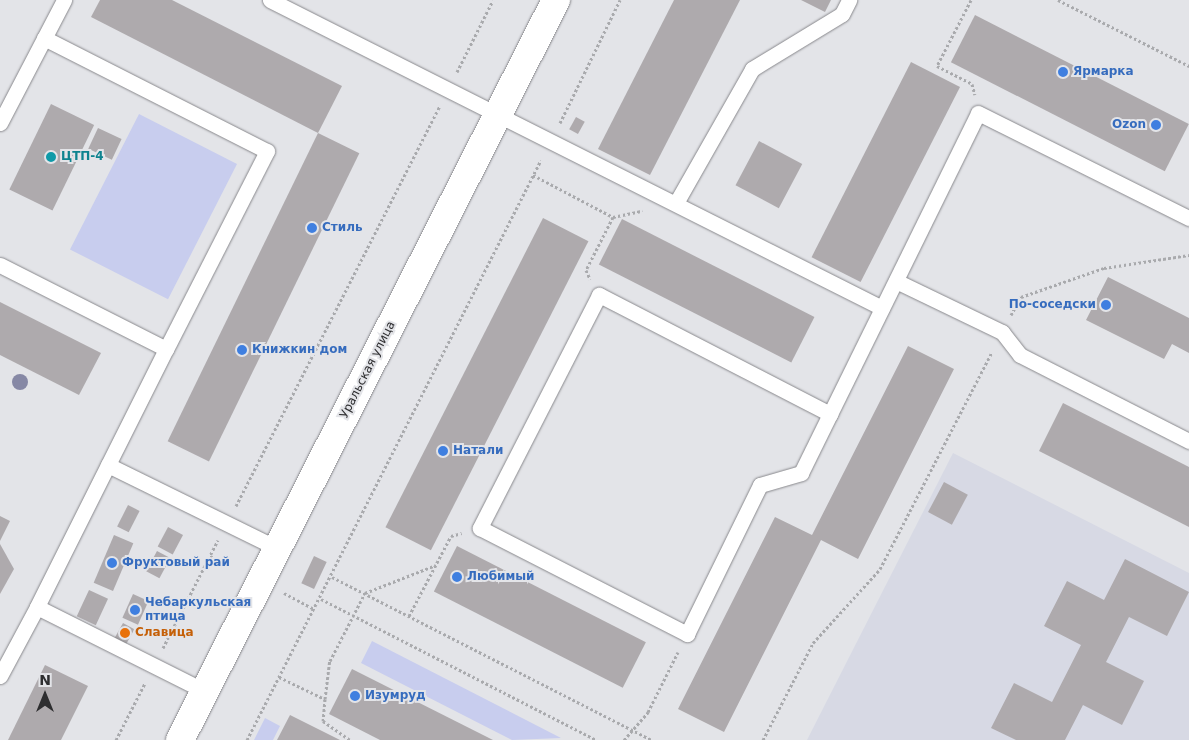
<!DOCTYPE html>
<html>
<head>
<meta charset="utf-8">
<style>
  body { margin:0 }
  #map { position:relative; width:1189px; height:740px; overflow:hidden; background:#e3e4e8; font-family:"DejaVu Sans",sans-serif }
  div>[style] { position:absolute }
  .built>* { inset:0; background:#d7d9e4 }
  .green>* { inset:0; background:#c8cdee; transform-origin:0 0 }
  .building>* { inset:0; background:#aeaaad; transform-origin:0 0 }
  .path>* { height:3px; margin-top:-1.5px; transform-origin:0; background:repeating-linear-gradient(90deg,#a9aaad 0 2.5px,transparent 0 5px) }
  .roads { filter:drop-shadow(0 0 1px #88888c) drop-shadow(0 0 1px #88888c) }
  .service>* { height:15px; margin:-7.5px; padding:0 7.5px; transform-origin:7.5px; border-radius:7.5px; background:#fff }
  .tertiary>* { height:28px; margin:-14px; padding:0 14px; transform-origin:14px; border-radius:14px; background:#fff }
  .trees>* { width:16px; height:16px; margin:-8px; border-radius:50%; background:#8688a5 }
  .dots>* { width:14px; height:14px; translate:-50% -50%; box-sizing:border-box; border:2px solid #e3e4e8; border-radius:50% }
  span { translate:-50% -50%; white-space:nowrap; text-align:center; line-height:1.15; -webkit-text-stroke:4px #e3e4e8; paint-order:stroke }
  .shop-label { font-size:12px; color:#366cbe; font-weight:700 }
  .left { translate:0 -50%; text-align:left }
  .right { translate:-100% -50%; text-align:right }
  .culture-label { font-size:12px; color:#0d838f; font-weight:700 }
  .street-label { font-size:12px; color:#2e2e30 }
  .food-label { font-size:12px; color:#c56008; font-weight:700 }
  .north { position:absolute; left:20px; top:670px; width:50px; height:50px; -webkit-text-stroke:4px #e3e4e8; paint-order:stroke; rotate:0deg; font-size:14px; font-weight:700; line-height:20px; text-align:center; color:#2e2e30 }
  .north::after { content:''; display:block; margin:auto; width:18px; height:22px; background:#2e2e30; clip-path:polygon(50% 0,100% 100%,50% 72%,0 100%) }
</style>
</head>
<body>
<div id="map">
  <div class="built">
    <i style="clip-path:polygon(953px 453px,1189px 573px,1189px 740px,807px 740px)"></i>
  </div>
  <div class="green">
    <i style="left:139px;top:114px;width:110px;height:152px;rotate:27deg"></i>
    <i style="clip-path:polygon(372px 641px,561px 738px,512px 740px,361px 663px)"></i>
    <i style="clip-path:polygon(265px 718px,280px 726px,273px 740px,254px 740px)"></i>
  </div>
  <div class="building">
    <i style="clip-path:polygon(100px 0,172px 0,342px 86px,318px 133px,91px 17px)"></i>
    <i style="clip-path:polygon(674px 0,740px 0,650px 175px,598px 149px)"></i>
    <i style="clip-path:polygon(801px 0,831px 0,825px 12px)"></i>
    <i style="left:975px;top:15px;width:240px;height:53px;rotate:27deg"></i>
    <i style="left:911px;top:62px;width:55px;height:219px;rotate:27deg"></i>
    <i style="left:51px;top:104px;width:48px;height:95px;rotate:26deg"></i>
    <i style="left:576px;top:117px;width:10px;height:14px;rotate:29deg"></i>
    <i style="left:98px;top:128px;width:26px;height:23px;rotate:25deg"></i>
    <i style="left:318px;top:133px;width:46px;height:343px;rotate:26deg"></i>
    <i style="left:759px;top:141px;width:49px;height:50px;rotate:28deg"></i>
    <i style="left:543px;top:218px;width:51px;height:347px;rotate:27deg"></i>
    <i style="left:622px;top:219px;width:216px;height:51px;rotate:27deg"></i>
    <i style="clip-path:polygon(1108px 277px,1189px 318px,1189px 353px,1172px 344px,1164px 359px,1086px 320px)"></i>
    <i style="clip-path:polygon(0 302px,101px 353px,79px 395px,0 355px)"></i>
    <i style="clip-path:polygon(908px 346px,954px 369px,858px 559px,821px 540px,724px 732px,678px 709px,775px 517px,812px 535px)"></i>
    <i style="clip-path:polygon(1063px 403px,1189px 467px,1189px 527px,1039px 451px)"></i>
    <i style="left:944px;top:482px;width:27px;height:34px;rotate:28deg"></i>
    <i style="left:128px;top:505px;width:13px;height:24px;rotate:27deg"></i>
    <i style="clip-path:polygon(0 516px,10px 521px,0 541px)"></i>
    <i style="left:168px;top:527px;width:17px;height:22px;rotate:28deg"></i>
    <i style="left:114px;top:535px;width:21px;height:52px;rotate:23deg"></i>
    <i style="clip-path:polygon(0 544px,14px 569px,0 594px)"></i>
    <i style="left:457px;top:546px;width:212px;height:51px;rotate:27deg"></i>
    <i style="left:157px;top:551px;width:15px;height:23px;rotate:28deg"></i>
    <i style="left:314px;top:556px;width:14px;height:30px;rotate:25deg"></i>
    <i style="clip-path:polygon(1125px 559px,1189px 592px,1167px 636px,1129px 617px,1106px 662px,1144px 681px,1122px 725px,1083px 705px,1065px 740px,1016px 740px,991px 728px,1014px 683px,1052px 702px,1081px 645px,1044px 626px,1067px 581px,1104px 600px)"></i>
    <i style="left:89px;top:590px;width:21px;height:29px;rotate:25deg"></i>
    <i style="left:133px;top:594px;width:17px;height:26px;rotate:24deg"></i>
    <i style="left:123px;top:623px;width:13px;height:17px;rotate:29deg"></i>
    <i style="clip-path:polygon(45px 665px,88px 686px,61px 740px,8px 740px)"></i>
    <i style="clip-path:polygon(352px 669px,493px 740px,380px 740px,329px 714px)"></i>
    <i style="clip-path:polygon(290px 715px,340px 740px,277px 740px)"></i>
  </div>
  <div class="path">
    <i style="left:971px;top:0;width:74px;rotate:117.3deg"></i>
    <i style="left:937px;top:66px;width:39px;rotate:27deg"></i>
    <i style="left:972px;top:84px;width:11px;rotate:75deg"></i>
    <i style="left:1058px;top:0;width:147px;rotate:26.7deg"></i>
    <i style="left:457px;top:72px;width:80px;rotate:-63.4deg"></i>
    <i style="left:560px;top:123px;width:137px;rotate:-64deg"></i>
    <i style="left:533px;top:175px;width:90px;rotate:27.7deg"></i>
    <i style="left:613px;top:217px;width:59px;rotate:117deg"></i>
    <i style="left:586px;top:270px;width:10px;rotate:66deg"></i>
    <i style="left:613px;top:217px;width:30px;rotate:-12deg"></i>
    <i style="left:1011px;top:315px;width:21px;rotate:-61deg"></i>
    <i style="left:1021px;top:297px;width:88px;rotate:-19.3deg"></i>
    <i style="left:1104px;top:268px;width:86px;rotate:-8.7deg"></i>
    <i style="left:236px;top:506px;width:449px;rotate:-63deg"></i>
    <i style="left:210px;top:556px;width:16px;rotate:27deg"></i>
    <i style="left:332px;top:577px;width:359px;rotate:27deg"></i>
    <i style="left:284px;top:593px;width:34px;rotate:28deg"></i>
    <i style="left:321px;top:599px;width:310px;rotate:27.1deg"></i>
    <i style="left:409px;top:616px;width:90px;rotate:-62.3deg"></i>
    <i style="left:451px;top:536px;width:11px;rotate:-15deg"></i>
    <i style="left:163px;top:648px;width:121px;rotate:-63deg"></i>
    <i style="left:279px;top:677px;width:51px;rotate:25.6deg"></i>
    <i style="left:325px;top:699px;width:22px;rotate:95deg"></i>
    <i style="left:323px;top:721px;width:33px;rotate:35deg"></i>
    <i style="left:325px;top:699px;width:38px;rotate:-83deg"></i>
    <i style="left:330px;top:661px;width:76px;rotate:-62.8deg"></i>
    <i style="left:365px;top:593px;width:76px;rotate:-21.5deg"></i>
    <i style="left:116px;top:740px;width:64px;rotate:-63deg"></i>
    <i style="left:247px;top:740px;width:650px;rotate:-63.12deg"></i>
    <i style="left:624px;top:740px;width:37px;rotate:-49deg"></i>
    <i style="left:648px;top:712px;width:67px;rotate:-63.4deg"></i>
    <i style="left:763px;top:740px;width:109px;rotate:-62.7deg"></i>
    <i style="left:813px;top:643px;width:100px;rotate:-47.8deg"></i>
    <i style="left:880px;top:569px;width:244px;rotate:-62.7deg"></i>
  </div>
  <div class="roads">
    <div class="service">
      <i style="left:270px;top:0;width:685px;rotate:26.71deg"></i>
      <i style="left:44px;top:38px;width:250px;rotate:26.9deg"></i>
      <i style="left:267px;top:151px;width:222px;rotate:117deg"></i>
      <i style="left:0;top:123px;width:139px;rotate:-62.5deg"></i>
      <i style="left:676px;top:203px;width:154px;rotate:-60.4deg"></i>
      <i style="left:752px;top:69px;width:105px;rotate:-31.4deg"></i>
      <i style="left:842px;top:14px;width:16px;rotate:-63deg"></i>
      <i style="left:0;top:265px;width:186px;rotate:26.8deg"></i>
      <i style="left:166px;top:349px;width:288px;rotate:116.6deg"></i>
      <i style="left:37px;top:607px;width:188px;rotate:26.6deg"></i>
      <i style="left:896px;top:281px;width:118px;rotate:25.7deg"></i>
      <i style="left:1002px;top:332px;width:29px;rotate:52deg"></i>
      <i style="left:1020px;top:355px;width:190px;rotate:27deg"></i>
      <i style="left:830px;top:414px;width:260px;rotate:-152.7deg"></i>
      <i style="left:599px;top:295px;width:262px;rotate:117.1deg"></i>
      <i style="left:480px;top:528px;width:233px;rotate:27.1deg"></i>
      <i style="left:687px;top:634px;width:166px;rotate:-63.9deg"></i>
      <i style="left:760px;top:485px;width:43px;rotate:-16.3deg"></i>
      <i style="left:801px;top:473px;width:66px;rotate:-63.8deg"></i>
      <i style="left:830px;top:414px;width:335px;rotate:-63.8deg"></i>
      <i style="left:978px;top:113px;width:236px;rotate:26.5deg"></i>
      <i style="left:108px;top:465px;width:188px;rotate:26.2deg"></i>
      <i style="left:0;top:676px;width:78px;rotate:-61.8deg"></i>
    </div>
    <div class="tertiary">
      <i style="left:180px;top:740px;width:830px;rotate:-63.06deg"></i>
    </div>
  </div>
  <div class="trees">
    <i style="left:20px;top:382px"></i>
  </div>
  <div class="dots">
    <i style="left:1063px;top:72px;background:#3f7fe0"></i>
    <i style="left:1156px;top:125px;background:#3f7fe0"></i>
    <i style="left:51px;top:157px;background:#0f9aa8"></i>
    <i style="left:312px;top:228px;background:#3f7fe0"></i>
    <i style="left:1106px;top:305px;background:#3f7fe0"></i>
    <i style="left:242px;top:350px;background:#3f7fe0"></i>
    <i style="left:443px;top:451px;background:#3f7fe0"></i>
    <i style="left:112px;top:563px;background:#3f7fe0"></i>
    <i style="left:457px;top:577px;background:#3f7fe0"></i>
    <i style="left:135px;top:610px;background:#3f7fe0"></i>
    <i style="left:125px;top:633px;background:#e8710a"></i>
    <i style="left:355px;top:696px;background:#3f7fe0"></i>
  </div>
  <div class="shop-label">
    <span class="left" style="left:1073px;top:72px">Ярмарка</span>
    <span class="right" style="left:1146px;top:125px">Ozon</span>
    <span class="left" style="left:322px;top:228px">Стиль</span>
    <span class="right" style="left:1096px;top:305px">По-соседски</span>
    <span class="left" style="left:252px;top:350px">Книжкин дом</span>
    <span class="left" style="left:453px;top:451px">Натали</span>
    <span class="left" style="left:122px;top:563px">Фруктовый рай</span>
    <span class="left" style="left:467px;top:577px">Любимый</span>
    <span class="left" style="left:145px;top:610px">Чебаркульская<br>птица</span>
    <span class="left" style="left:365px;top:696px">Изумруд</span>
  </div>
  <div class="culture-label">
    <span class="left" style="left:61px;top:157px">ЦТП-4</span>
  </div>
  <div class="street-label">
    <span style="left:368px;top:370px;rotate:-63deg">Уральская улица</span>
  </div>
  <div class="food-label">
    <span class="left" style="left:135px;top:633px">Славица</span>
  </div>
  <div class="north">N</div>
</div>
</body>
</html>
